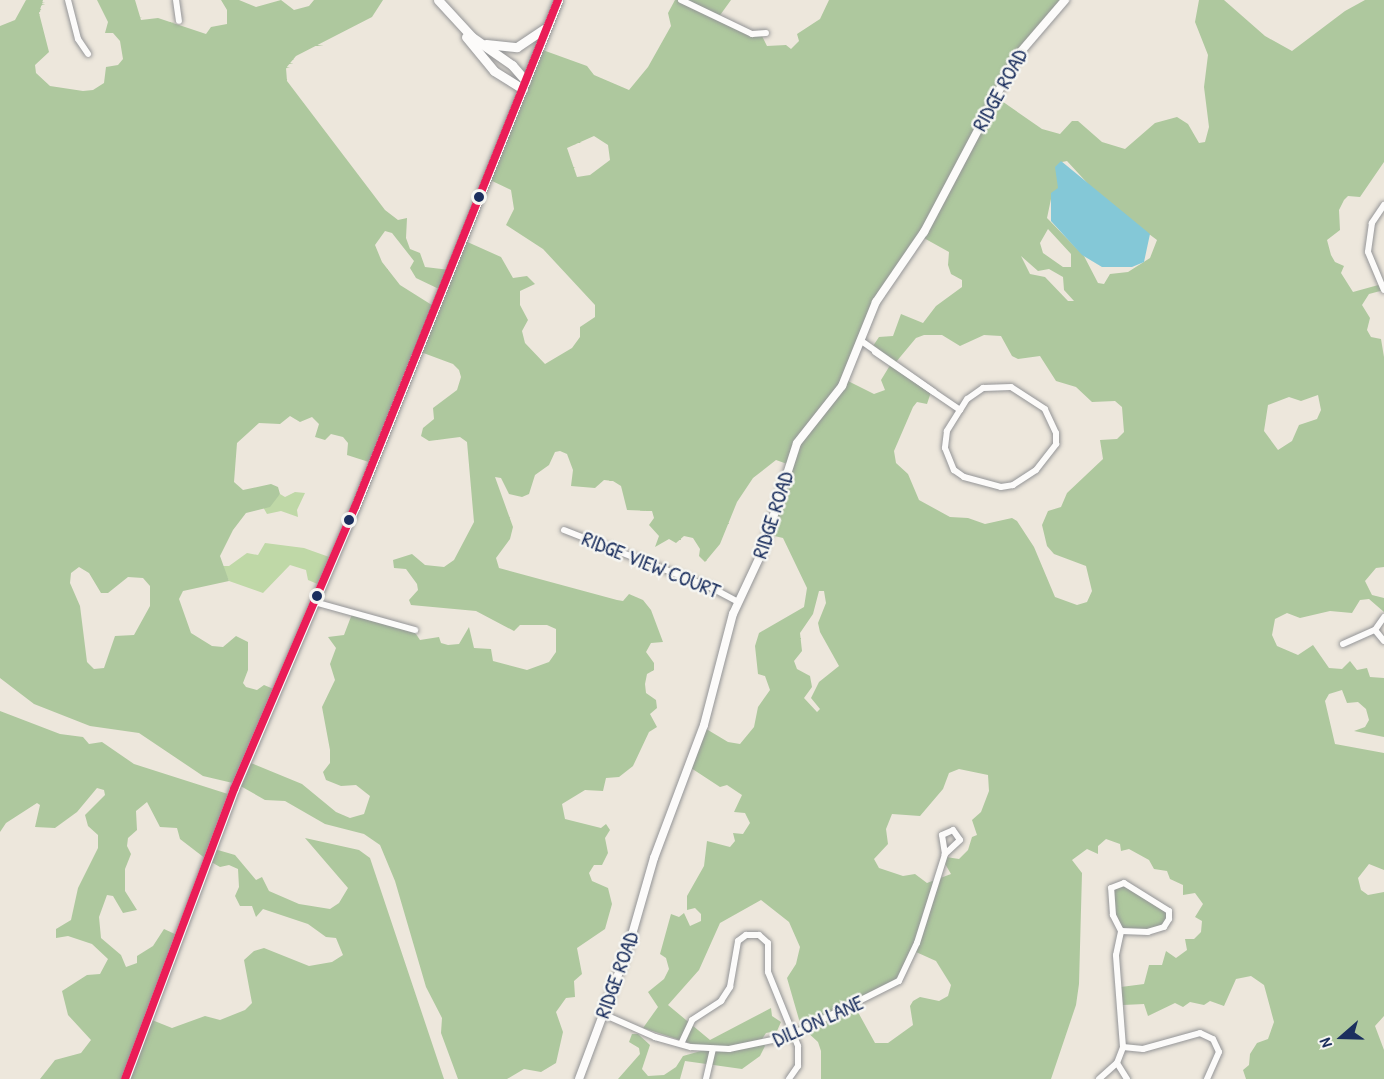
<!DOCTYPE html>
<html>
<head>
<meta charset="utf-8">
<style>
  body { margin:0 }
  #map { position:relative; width:1384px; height:1079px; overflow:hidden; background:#ede7dc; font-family:"Patrick Hand",sans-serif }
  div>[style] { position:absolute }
  .green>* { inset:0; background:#bfd8a7 }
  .forest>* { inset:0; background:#aec89e }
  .water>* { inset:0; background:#84c8d7 }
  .roads { filter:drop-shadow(0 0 2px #949597) drop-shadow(0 0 2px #949597) }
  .street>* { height:6px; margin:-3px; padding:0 3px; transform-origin:3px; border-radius:3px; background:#fcfbfa }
  .secondary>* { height:8px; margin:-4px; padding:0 4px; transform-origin:4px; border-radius:4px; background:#fcfbfa }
  .primary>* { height:9px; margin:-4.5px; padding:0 4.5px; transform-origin:4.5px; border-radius:4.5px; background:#fcfbfa }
  .bus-1>* { height:8px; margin:-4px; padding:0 4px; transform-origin:4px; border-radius:4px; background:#ea1d57 }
  .dots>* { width:16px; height:16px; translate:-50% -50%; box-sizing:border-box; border:3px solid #f6f6f2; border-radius:50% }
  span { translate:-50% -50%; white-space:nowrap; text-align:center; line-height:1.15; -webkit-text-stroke:5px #f6f6f2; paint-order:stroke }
  .street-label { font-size:21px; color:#1b2f5e }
  .north { position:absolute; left:1312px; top:1007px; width:60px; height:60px; -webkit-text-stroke:4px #f6f6f2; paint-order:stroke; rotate:250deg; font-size:16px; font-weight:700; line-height:24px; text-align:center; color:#1b2f5e }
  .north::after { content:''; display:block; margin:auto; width:21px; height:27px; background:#1b2f5e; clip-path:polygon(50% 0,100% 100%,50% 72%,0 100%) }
</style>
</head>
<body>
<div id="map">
  <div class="green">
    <i style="clip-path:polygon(295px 492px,305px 493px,297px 510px,298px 517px,281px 511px,267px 514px,263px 507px,280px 494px,285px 497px)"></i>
    <i style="clip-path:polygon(265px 543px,304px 548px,332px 558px,320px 585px,308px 580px,306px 570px,290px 565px,263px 593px,229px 581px,222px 566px,229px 566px,247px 553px,258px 555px)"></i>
  </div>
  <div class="forest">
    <i style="clip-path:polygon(evenodd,26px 0,43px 0,39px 13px,49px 52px,35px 65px,36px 73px,50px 86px,83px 91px,93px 90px,104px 83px,106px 67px,118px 65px,123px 59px,120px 41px,113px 33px,105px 33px,108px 22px,97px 0,135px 0,141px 20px,158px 18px,206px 34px,211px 27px,227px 24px,227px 10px,221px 0,239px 0,256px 7px,281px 0,294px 10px,309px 6px,314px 0,383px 0,372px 17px,296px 56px,286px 68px,287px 81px,385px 210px,398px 220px,407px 218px,406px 238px,410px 249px,420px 253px,425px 267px,450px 270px,463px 240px,501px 257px,513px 278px,527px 276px,535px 284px,520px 291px,520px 305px,528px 320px,522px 331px,525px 343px,545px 364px,572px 348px,580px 337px,580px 327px,595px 317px,595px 305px,543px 249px,506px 225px,514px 209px,511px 190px,488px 179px,540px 49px,587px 66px,594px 75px,629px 90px,648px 67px,671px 26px,668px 13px,675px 0,731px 0,718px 18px,762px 36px,767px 46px,786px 45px,791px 49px,799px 41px,797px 34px,820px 19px,829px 0,1066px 0,1039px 28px,996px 97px,1042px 129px,1060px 134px,1072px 121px,1078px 121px,1102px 142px,1125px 149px,1155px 123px,1177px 117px,1188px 124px,1199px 143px,1205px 142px,1209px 127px,1204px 87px,1208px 55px,1195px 22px,1199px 0,1224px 0,1265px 36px,1292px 51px,1345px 11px,1365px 0,1384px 0,1384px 162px,1360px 197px,1348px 196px,1344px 200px,1339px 210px,1340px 230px,1327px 240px,1331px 255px,1335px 262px,1344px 266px,1341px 273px,1353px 292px,1382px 284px,1384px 290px,1369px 294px,1362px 305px,1370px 318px,1367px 330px,1371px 337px,1381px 339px,1384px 357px,1384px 567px,1376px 568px,1365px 581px,1372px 595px,1384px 598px,1384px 612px,1369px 599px,1360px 600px,1352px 613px,1330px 611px,1300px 618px,1287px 613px,1275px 619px,1272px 635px,1277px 646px,1298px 655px,1313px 645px,1329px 668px,1342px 669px,1350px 661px,1357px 670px,1367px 668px,1370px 677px,1384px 678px,1384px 737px,1354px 731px,1365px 727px,1369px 720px,1366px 709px,1358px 702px,1347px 703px,1342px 690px,1329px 694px,1325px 701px,1335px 744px,1384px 753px,1384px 870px,1369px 864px,1358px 878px,1361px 890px,1368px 895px,1384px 892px,1384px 1016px,1375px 1026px,1384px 1050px,1384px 1079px,1246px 1079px,1243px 1070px,1249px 1065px,1250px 1054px,1257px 1043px,1268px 1039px,1274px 1022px,1264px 985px,1251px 976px,1236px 979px,1224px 1006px,1210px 1001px,1204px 1005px,1190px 1002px,1183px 1007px,1175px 1003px,1148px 1016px,1144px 1004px,1123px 1005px,1121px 987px,1144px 984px,1149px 965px,1162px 965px,1166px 951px,1176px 958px,1187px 950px,1185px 939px,1194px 939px,1201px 932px,1202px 921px,1195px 917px,1203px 904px,1195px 893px,1183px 895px,1183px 885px,1170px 879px,1167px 871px,1154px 869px,1149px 860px,1129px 849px,1121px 851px,1120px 844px,1106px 839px,1098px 846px,1098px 854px,1087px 849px,1072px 860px,1082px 873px,1079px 984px,1076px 1005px,1051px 1079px,821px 1079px,821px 1051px,818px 1042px,805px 1030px,797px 1030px,800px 1023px,787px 978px,796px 964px,800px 947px,789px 922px,761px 900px,720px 923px,699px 970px,668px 1005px,710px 1040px,771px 1008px,772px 1016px,781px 1022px,777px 1031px,766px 1033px,762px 1039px,765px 1046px,760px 1056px,742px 1069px,685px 1061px,680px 1079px,618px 1079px,640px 1054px,639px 1048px,629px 1042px,632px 1034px,638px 1034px,650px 1045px,642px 1069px,648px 1076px,664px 1075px,676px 1067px,683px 1056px,708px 1049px,643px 1028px,658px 1007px,648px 992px,664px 979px,669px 969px,666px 958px,660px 954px,671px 914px,679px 917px,684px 913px,690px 926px,701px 921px,701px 914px,695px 908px,687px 910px,687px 896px,704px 866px,707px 841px,730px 847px,735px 841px,733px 833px,743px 834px,750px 823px,745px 813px,734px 812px,742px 795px,727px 785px,720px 787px,691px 768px,703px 727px,728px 742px,740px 744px,754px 727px,758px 707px,770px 690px,765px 676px,758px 674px,755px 646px,759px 633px,804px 607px,807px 588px,783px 538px,770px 535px,790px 465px,776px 460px,753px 478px,737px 502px,720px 544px,705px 562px,699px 556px,700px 549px,693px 538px,684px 536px,676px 543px,669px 539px,655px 547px,659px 536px,649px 525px,654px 518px,652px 511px,627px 510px,621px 486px,613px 481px,604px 480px,595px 488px,571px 486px,573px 470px,567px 454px,560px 451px,555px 452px,549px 465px,535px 475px,529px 494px,522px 497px,509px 494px,501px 478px,495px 477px,513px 527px,510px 539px,496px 558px,499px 568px,617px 600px,623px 601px,629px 594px,643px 600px,651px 610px,663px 642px,651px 643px,646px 652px,654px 663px,654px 670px,647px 674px,645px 684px,646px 693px,656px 700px,657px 708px,650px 714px,657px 727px,649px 732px,633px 766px,619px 777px,606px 778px,603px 791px,585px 790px,562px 804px,565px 819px,601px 828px,606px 824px,610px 830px,605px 838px,608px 853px,602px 865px,594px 865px,589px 873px,592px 881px,608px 888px,612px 904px,605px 929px,577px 948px,582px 974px,574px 981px,575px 997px,566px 998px,556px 1012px,563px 1032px,556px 1063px,541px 1072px,524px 1069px,507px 1079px,458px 1079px,441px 1033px,442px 1018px,426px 987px,395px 881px,380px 845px,364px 834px,325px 824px,285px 801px,265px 800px,237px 784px,203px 776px,139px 733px,90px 726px,34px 704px,0 678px,0 26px,15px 20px,26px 0,594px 136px,608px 145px,610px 160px,590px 175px,577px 177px,567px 148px,594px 136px,26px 0,1067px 161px,1102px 199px,1157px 240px,1150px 258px,1128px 272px,1110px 274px,1104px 284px,1098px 283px,1084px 256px,1047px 218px,1051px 199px,1060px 190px,1062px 162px,1067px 161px,26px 0,1048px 229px,1071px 254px,1071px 267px,1063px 267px,1043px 253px,1040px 243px,1048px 229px,26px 0,385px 231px,392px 233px,414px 261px,410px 268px,416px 278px,441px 290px,435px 307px,400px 285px,382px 262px,375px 245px,385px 231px,26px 0,922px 237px,949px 252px,948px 265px,951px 274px,962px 280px,962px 287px,936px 306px,923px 323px,901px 314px,893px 336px,879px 337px,873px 346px,892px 362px,881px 380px,885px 390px,874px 394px,846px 380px,888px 284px,922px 237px,26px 0,1021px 256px,1038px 271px,1049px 269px,1063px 277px,1064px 290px,1074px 301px,1068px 301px,1045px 277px,1030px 274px,1021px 256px,26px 0,924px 335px,942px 335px,960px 346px,984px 335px,1001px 336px,1012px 356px,1018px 359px,1040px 356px,1056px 381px,1076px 387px,1092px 402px,1115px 401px,1122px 407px,1124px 432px,1117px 439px,1100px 440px,1103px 459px,1067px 493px,1061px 507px,1048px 511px,1042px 525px,1047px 546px,1054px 554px,1086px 566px,1092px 591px,1087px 602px,1077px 605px,1055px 597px,1034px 547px,1017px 521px,1012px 518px,985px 524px,968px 518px,950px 517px,919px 500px,908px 474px,896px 463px,894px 451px,913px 407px,917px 402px,927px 404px,932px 389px,896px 362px,916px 338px,924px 335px,26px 0,418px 351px,453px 364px,459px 370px,461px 377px,457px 390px,433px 408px,434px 419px,423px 428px,421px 436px,429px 441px,460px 437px,467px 442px,474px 522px,454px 560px,444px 567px,425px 565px,412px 554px,393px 560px,394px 568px,406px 569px,417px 584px,418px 590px,409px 600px,411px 605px,476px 611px,514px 631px,520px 625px,547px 625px,556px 629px,556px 652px,549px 662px,527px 670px,493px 661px,491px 649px,474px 648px,469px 627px,459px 644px,448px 645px,441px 643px,439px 637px,420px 640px,414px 631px,352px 614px,344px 635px,328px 637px,336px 648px,330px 664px,335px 680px,322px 707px,330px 750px,330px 763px,323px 772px,326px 780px,341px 786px,356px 785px,370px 796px,364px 814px,350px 818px,336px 812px,302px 784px,246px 761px,276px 690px,264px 685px,257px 690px,246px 687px,243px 683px,248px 670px,248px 642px,236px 636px,223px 647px,212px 646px,191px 633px,179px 599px,183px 591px,229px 581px,220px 556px,233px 530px,246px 513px,270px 507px,280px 494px,278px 487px,271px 484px,243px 490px,234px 482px,237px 443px,259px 423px,280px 424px,290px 416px,300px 422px,312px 417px,319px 424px,315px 437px,325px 440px,331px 434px,343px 437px,348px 443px,347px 455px,372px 463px,418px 351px,26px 0,1318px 395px,1321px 410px,1317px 419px,1299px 425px,1292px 441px,1278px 450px,1264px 431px,1268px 405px,1289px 397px,1301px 401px,1318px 395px,26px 0,79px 567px,89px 573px,101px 593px,108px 593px,128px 577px,143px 578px,150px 586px,150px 606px,134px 635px,115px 636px,104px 668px,94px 669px,87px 662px,80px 606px,70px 583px,71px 573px,79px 567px,26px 0,819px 591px,824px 591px,826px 603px,818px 623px,820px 632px,839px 666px,819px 682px,811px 698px,820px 709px,817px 712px,804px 698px,812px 687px,810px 676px,797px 669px,794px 661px,802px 651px,800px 633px,813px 614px,819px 591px,26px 0,959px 769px,988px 775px,989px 791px,981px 812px,972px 820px,977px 835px,972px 837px,968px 850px,959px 859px,946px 857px,944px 862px,951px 874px,927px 883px,915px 874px,903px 876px,879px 868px,874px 859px,888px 844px,886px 829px,892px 814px,920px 816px,943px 789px,949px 773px,959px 769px,26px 0,916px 952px,936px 961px,951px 985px,948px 996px,939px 1001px,920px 997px,913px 1001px,910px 1006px,913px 1025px,888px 1043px,875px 1043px,853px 1003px,902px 979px,916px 952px)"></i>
    <i style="clip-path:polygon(evenodd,0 711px,60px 734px,83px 737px,89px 744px,102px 742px,134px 764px,231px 795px,211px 848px,235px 855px,256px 880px,262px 877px,269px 891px,299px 904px,330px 909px,339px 903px,348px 888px,305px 838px,359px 850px,370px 858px,444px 1079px,40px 1079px,55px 1060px,81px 1053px,91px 1040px,68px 1015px,62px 991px,87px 975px,100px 974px,108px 959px,92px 944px,68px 936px,56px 938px,56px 929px,71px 920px,78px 888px,98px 848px,98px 835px,88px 826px,85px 815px,105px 795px,104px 790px,97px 788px,77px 812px,55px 828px,35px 827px,40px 805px,37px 803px,6px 823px,0 832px,0 711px,147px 802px,160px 827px,177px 828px,180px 839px,206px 859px,220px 867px,229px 865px,238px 869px,239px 887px,235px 896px,240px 906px,252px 906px,256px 917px,263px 909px,308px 924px,326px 937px,336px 938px,343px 955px,332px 962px,309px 966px,264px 948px,254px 951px,244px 960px,252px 1003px,245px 1010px,220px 1020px,205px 1016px,172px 1028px,147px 1018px,177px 935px,164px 929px,153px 946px,137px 956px,137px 963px,126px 967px,121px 955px,101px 938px,99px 917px,107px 895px,113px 896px,123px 913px,137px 910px,125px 891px,125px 869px,131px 854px,127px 846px,128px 838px,137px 830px,136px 811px,147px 802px)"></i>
    <i style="clip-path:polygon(1122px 882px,1168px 911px,1168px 924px,1159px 930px,1121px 930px,1111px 907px,1115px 884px)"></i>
  </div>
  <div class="water">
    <i style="clip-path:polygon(1061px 161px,1150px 234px,1144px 262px,1132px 267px,1102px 267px,1082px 255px,1051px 221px,1051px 193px,1058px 188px,1055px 167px)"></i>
  </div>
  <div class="roads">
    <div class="street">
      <i style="left:68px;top:0;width:40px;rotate:75.6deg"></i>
      <i style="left:78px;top:39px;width:18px;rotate:56deg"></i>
      <i style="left:176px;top:0;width:21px;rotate:82deg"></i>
      <i style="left:681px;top:0;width:79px;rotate:25.6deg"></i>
      <i style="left:752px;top:34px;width:14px;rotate:-4deg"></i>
      <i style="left:1384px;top:205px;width:22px;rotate:124deg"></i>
      <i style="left:1372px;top:223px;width:29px;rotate:98deg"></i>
      <i style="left:1368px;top:252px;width:41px;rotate:67.2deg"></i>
      <i style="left:860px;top:340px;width:90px;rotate:35.1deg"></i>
      <i style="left:875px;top:352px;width:103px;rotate:34.3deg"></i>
      <i style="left:960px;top:410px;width:25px;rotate:122deg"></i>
      <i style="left:947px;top:431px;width:17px;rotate:97deg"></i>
      <i style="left:945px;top:448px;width:24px;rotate:68deg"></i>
      <i style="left:954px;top:470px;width:12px;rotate:35deg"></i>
      <i style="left:964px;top:477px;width:38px;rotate:15deg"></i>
      <i style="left:1001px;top:487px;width:12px;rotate:-9deg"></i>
      <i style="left:1013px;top:485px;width:27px;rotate:-33deg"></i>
      <i style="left:1036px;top:470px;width:33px;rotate:-52deg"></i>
      <i style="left:1056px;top:444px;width:11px;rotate:-90deg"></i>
      <i style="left:1056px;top:433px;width:26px;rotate:-115deg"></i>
      <i style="left:1045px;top:409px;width:40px;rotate:-147.1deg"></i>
      <i style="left:1011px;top:387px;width:28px;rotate:178deg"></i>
      <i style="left:983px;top:388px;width:19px;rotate:145deg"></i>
      <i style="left:967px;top:399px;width:13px;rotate:122deg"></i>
      <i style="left:564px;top:530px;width:159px;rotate:21.4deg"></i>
      <i style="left:712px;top:588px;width:30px;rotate:28deg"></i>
      <i style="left:314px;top:602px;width:105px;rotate:15.5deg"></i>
      <i style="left:1375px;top:630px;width:14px;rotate:51deg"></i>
      <i style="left:1343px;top:644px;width:35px;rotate:-24deg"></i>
      <i style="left:1375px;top:630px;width:16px;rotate:-55deg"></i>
      <i style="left:603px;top:1014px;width:57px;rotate:23.9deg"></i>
      <i style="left:655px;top:1037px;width:37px;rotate:16deg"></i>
      <i style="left:691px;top:1047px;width:38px;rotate:3deg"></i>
      <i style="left:729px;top:1049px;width:59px;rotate:-11.7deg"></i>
      <i style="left:787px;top:1037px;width:125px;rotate:-26.6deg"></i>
      <i style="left:899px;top:981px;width:42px;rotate:-64.7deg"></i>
      <i style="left:917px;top:943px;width:93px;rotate:-72.5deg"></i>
      <i style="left:945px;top:854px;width:19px;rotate:-99deg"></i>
      <i style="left:942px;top:835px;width:12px;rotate:-24deg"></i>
      <i style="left:953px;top:830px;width:12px;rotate:55deg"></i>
      <i style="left:960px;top:840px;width:21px;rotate:137deg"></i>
      <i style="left:681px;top:1044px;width:26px;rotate:-65deg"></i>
      <i style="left:692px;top:1020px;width:35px;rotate:-33deg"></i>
      <i style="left:721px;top:1001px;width:17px;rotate:-57deg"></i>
      <i style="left:730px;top:987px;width:47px;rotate:-80.1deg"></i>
      <i style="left:738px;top:941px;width:10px;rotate:-37deg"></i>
      <i style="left:746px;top:935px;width:13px"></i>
      <i style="left:759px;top:935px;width:12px;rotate:42deg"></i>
      <i style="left:768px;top:943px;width:29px;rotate:90deg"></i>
      <i style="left:768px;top:972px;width:80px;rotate:67.9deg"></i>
      <i style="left:798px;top:1046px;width:20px;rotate:90deg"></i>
      <i style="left:798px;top:1066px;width:16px;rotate:125deg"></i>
      <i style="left:1123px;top:1047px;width:20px;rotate:6deg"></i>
      <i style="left:1143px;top:1049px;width:59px;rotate:-15.7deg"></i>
      <i style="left:1200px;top:1033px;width:14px;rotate:25deg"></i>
      <i style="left:1213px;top:1039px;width:14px;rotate:65deg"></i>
      <i style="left:1219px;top:1052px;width:30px;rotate:114deg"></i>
      <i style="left:1117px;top:1063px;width:19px;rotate:58deg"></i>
      <i style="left:706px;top:1079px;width:31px;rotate:-77deg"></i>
      <i style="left:1099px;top:1079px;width:24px;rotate:-42deg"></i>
      <i style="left:1117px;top:1063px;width:17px;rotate:-69deg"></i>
      <i style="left:1123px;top:1047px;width:92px;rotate:-94.4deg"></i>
      <i style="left:1116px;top:955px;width:25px;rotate:-78deg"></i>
      <i style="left:1121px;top:931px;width:18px;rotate:-117deg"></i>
      <i style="left:1113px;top:915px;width:27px;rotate:-94deg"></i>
      <i style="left:1111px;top:888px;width:14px;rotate:-21deg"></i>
      <i style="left:1124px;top:883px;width:53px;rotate:31.9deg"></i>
      <i style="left:1169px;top:911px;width:8px;rotate:90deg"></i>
      <i style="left:1169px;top:919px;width:9px;rotate:122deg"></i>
      <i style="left:1164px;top:927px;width:17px;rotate:163deg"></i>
      <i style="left:1148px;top:932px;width:27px;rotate:-178deg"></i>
    </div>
    <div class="secondary">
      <i style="left:579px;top:1079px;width:143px;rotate:-69.5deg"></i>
      <i style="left:629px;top:945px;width:91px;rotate:-74deg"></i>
      <i style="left:654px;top:858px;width:142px;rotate:-69.4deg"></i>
      <i style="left:704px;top:725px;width:115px;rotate:-75.4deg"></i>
      <i style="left:733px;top:614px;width:68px;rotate:-64.9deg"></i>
      <i style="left:762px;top:552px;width:114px;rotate:-72.2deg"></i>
      <i style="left:797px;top:443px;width:73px;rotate:-51.7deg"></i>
      <i style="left:842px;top:386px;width:91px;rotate:-68deg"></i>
      <i style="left:876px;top:302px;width:85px;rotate:-55.6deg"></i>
      <i style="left:924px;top:232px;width:199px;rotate:-62.1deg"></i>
      <i style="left:1017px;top:56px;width:74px;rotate:-49.4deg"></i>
    </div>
    <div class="primary">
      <i style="left:438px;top:0;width:50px;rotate:47.4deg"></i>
      <i style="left:472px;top:37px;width:49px;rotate:35deg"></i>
      <i style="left:512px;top:65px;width:21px;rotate:49deg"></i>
      <i style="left:466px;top:37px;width:44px;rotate:50.5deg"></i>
      <i style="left:494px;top:71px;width:34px;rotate:32deg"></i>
      <i style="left:486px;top:44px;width:31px;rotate:6deg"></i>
      <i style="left:517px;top:47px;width:32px;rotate:-34deg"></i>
      <i style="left:125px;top:1079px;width:310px;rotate:-69.4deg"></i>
      <i style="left:234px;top:789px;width:307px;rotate:-66.8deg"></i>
      <i style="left:355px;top:507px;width:546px;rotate:-68.18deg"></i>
    </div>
  </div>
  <div class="bus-1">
    <i style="left:125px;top:1079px;width:310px;rotate:-69.4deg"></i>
    <i style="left:234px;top:789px;width:307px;rotate:-66.8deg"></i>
    <i style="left:355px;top:507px;width:546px;rotate:-68.18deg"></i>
  </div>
  <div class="dots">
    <i style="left:479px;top:197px;background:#1b2f5e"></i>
    <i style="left:349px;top:520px;background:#1b2f5e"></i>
    <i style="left:317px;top:596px;background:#1b2f5e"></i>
  </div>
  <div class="street-label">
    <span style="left:1000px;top:90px;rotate:-61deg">RIDGE ROAD</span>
    <span style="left:773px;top:515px;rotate:-72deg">RIDGE ROAD</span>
    <span style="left:651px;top:565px;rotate:22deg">RIDGE VIEW COURT</span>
    <span style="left:617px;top:975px;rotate:-70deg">RIDGE ROAD</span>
    <span style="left:818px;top:1021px;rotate:-24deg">DILLON LANE</span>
  </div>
  <div class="north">N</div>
</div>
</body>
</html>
